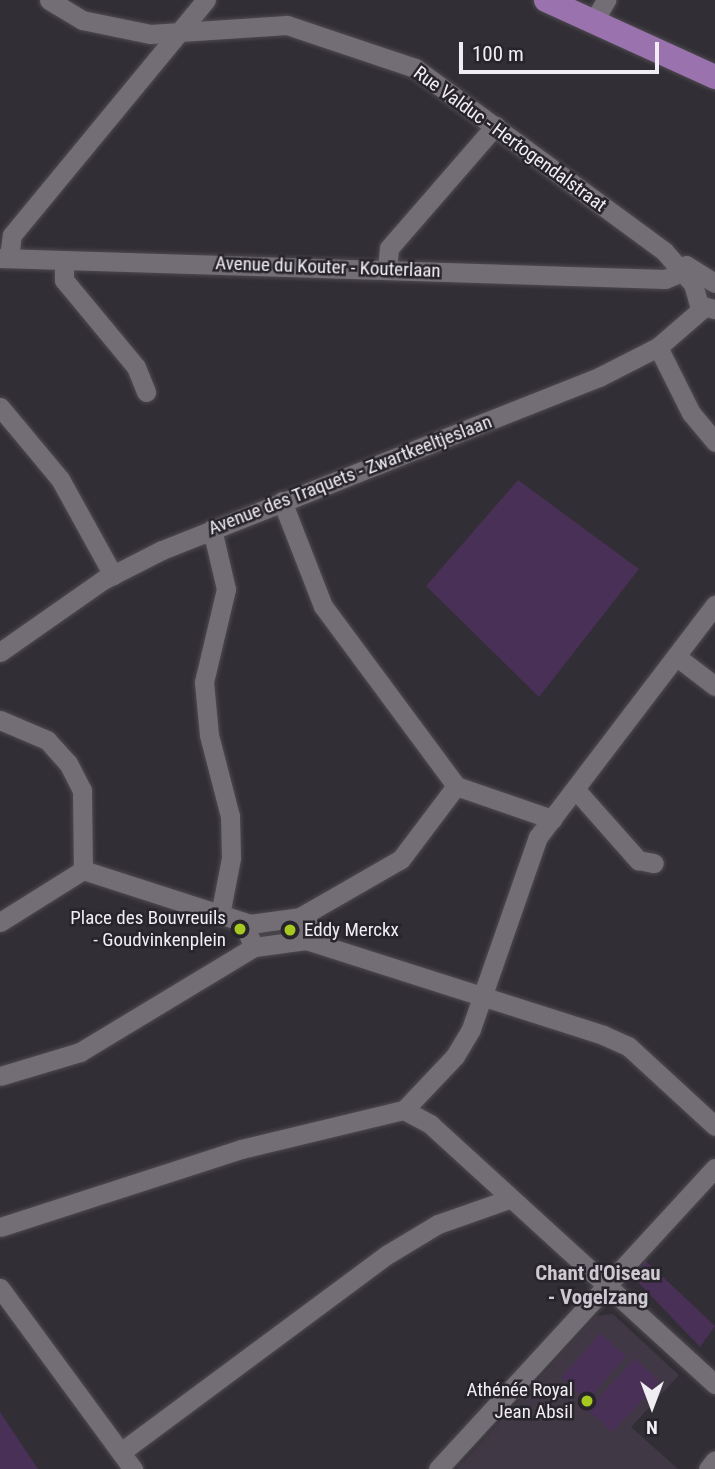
<!DOCTYPE html>
<html>
<head>
<meta charset="utf-8">
<style>
  body { margin:0 }
  #map { position:relative; width:715px; height:1469px; overflow:hidden; background:#322e35; font-family:"Roboto Condensed",sans-serif }
  div>[style] { position:absolute }
  .built>* { inset:0; background:#403844 }
  .green>* { inset:0; background:#493056; transform-origin:0 0 }
  .roads { filter:drop-shadow(0 0 2px #4e4a50) drop-shadow(0 0 2px #4e4a50) }
  .minor>* { height:19px; margin:-9.5px; padding:0 9.5px; transform-origin:9.5px; border-radius:9.5px; background:#736e76 }
  .major>* { height:24px; margin:-12px; padding:0 12px; transform-origin:12px; border-radius:12px; background:#9a73ae }
  .dots>* { width:19px; height:19px; translate:-50% -50%; box-sizing:border-box; border:4px solid #28242b; border-radius:50% }
  span { translate:-50% -50%; white-space:nowrap; text-align:center; line-height:1.15; -webkit-text-stroke:5px #28242b; paint-order:stroke }
  .street-label { font-size:19px; color:#f1eef3 }
  .poi-label { font-size:19px; color:#f1eef3 }
  .right { translate:-100% -50%; text-align:right }
  .left { translate:0 -50%; text-align:left }
  .neighbourhood-label { font-size:21px; color:#cec8d1; font-weight:700 }
  .north { position:absolute; left:617px; top:1371px; width:70px; height:70px; -webkit-text-stroke:5px #28242b; paint-order:stroke; rotate:180deg; font-size:19px; font-weight:700; line-height:28px; text-align:center; color:#f1eef3 }
  .north::after { content:''; display:block; margin:auto; width:24px; height:32px; background:#f1eef3; clip-path:polygon(50% 0,100% 100%,50% 72%,0 100%) }
  .scale { position:absolute; left:459px; top:42px; width:200px; height:32px; box-sizing:border-box; border:4px solid #f1eef3; border-top:0; padding-left:9px; font-size:21px; line-height:24px; white-space:nowrap; color:#f1eef3; -webkit-text-stroke:5px #28242b; paint-order:stroke }
</style>
</head>
<body>
<div id="map">
  <div class="built">
    <i style="clip-path:polygon(613px 1314px,679px 1375px,631px 1427px,678px 1469px,457px 1469px,596px 1316px)"></i>
  </div>
  <div class="green">
    <i style="clip-path:polygon(518px 480px,639px 569px,539px 697px,426px 586px)"></i>
    <i style="clip-path:polygon(645px 1260px,715px 1326px,700px 1347px,636px 1280px)"></i>
    <i style="left:600px;top:1333px;width:35px;height:59px;rotate:41deg"></i>
    <i style="left:635px;top:1358px;width:34px;height:70px;rotate:43deg"></i>
    <i style="clip-path:polygon(0 1412px,38px 1469px,0 1469px)"></i>
  </div>
  <div class="roads">
    <div class="minor">
      <i style="left:49px;top:0;width:39px;rotate:31deg"></i>
      <i style="left:82px;top:20px;width:69px;rotate:11.6deg"></i>
      <i style="left:150px;top:34px;width:137px;rotate:-3.8deg"></i>
      <i style="left:287px;top:25px;width:135px;rotate:18.6deg"></i>
      <i style="left:415px;top:68px;width:309px;rotate:36.3deg"></i>
      <i style="left:664px;top:251px;width:44px;rotate:48.7deg"></i>
      <i style="left:693px;top:284px;width:22px;rotate:74deg"></i>
      <i style="left:699px;top:305px;width:16px;rotate:15deg"></i>
      <i style="left:593px;top:22px;width:26px;rotate:-59deg"></i>
      <i style="left:0;top:258px;width:665px;rotate:1.81deg"></i>
      <i style="left:665px;top:279px;width:18px;rotate:-22deg"></i>
      <i style="left:9px;top:258px;width:23px;rotate:-83deg"></i>
      <i style="left:12px;top:235px;width:305px;rotate:-50.5deg"></i>
      <i style="left:64px;top:260px;width:20px;rotate:90deg"></i>
      <i style="left:64px;top:280px;width:113px;rotate:50.4deg"></i>
      <i style="left:136px;top:367px;width:27px;rotate:68deg"></i>
      <i style="left:686px;top:265px;width:34px;rotate:32deg"></i>
      <i style="left:387px;top:268px;width:20px;rotate:-84deg"></i>
      <i style="left:389px;top:248px;width:162px;rotate:-49deg"></i>
      <i style="left:658px;top:347px;width:74px;rotate:63.4deg"></i>
      <i style="left:691px;top:413px;width:38px;rotate:50deg"></i>
      <i style="left:0;top:407px;width:94px;rotate:50.2deg"></i>
      <i style="left:60px;top:479px;width:110px;rotate:61.1deg"></i>
      <i style="left:282px;top:501px;width:113px;rotate:68.7deg"></i>
      <i style="left:323px;top:606px;width:224px;rotate:53.5deg"></i>
      <i style="left:456px;top:786px;width:102px;rotate:19deg"></i>
      <i style="left:212px;top:529px;width:62px;rotate:76.9deg"></i>
      <i style="left:226px;top:589px;width:96px;rotate:103.3deg"></i>
      <i style="left:204px;top:682px;width:53px;rotate:84.6deg"></i>
      <i style="left:209px;top:735px;width:84px;rotate:75.5deg"></i>
      <i style="left:230px;top:816px;width:42px;rotate:88.6deg"></i>
      <i style="left:231px;top:858px;width:58px;rotate:100.9deg"></i>
      <i style="left:0;top:652px;width:126px;rotate:-35deg"></i>
      <i style="left:103px;top:580px;width:66px;rotate:-27deg"></i>
      <i style="left:162px;top:550px;width:470px;rotate:-21.6deg"></i>
      <i style="left:599px;top:377px;width:66px;rotate:-27deg"></i>
      <i style="left:658px;top:347px;width:60px;rotate:-40.9deg"></i>
      <i style="left:677px;top:657px;width:48px;rotate:37.3deg"></i>
      <i style="left:0;top:720px;width:51px;rotate:23.1deg"></i>
      <i style="left:47px;top:740px;width:31px;rotate:48deg"></i>
      <i style="left:68px;top:763px;width:30px;rotate:63deg"></i>
      <i style="left:82px;top:790px;width:80px;rotate:89.3deg"></i>
      <i style="left:83px;top:870px;width:176px;rotate:17.9deg"></i>
      <i style="left:250px;top:924px;width:50px;rotate:-8deg"></i>
      <i style="left:300px;top:917px;width:9px;rotate:32deg"></i>
      <i style="left:308px;top:922px;width:12px;rotate:85deg"></i>
      <i style="left:309px;top:934px;width:7px;rotate:117deg"></i>
      <i style="left:306px;top:940px;width:52px;rotate:172.3deg"></i>
      <i style="left:254px;top:947px;width:19px;rotate:-115deg"></i>
      <i style="left:246px;top:930px;width:7px;rotate:-56deg"></i>
      <i style="left:576px;top:790px;width:94px;rotate:48.5deg"></i>
      <i style="left:638px;top:860px;width:16px;rotate:11deg"></i>
      <i style="left:300px;top:917px;width:116px;rotate:-29.9deg"></i>
      <i style="left:401px;top:859px;width:91px;rotate:-53deg"></i>
      <i style="left:0;top:922px;width:98px;rotate:-32.1deg"></i>
      <i style="left:306px;top:940px;width:312px;rotate:17.7deg"></i>
      <i style="left:603px;top:1035px;width:27px;rotate:24deg"></i>
      <i style="left:628px;top:1046px;width:118px;rotate:42.6deg"></i>
      <i style="left:0;top:1076px;width:84px;rotate:-16.7deg"></i>
      <i style="left:80px;top:1052px;width:203px;rotate:-31.1deg"></i>
      <i style="left:404px;top:1110px;width:30px;rotate:28deg"></i>
      <i style="left:430px;top:1124px;width:386px;rotate:42.4deg"></i>
      <i style="left:0;top:1227px;width:253px;rotate:-17.9deg"></i>
      <i style="left:241px;top:1149px;width:168px;rotate:-13.5deg"></i>
      <i style="left:404px;top:1110px;width:74px;rotate:-46.6deg"></i>
      <i style="left:455px;top:1056px;width:31px;rotate:-59deg"></i>
      <i style="left:471px;top:1029px;width:203px;rotate:-70.8deg"></i>
      <i style="left:538px;top:837px;width:292px;rotate:-52.7deg"></i>
      <i style="left:0;top:1288px;width:225px;rotate:53.7deg"></i>
      <i style="left:121px;top:1452px;width:332px;rotate:-36.6deg"></i>
      <i style="left:388px;top:1254px;width:58px;rotate:-31deg"></i>
      <i style="left:438px;top:1224px;width:75px;rotate:-19.4deg"></i>
      <i style="left:438px;top:1469px;width:409px;rotate:-47.4deg"></i>
      <i style="left:708px;top:1469px;width:11px;rotate:-52deg"></i>
    </div>
    <div class="major">
      <i style="left:546px;top:0;width:186px;rotate:24.5deg"></i>
    </div>
  </div>
  <div class="dots">
    <i style="left:240px;top:929px;background:#a6c820"></i>
    <i style="left:290px;top:930px;background:#a6c820"></i>
    <i style="left:587px;top:1401px;background:#a6c820"></i>
  </div>
  <div class="street-label">
    <span style="left:510px;top:139px;rotate:36deg">Rue Valduc - Hertogendalstraat</span>
    <span style="left:328px;top:267px;rotate:2deg">Avenue du Kouter - Kouterlaan</span>
    <span style="left:350px;top:475px;rotate:-21deg">Avenue des Traquets - Zwartkeeltjeslaan</span>
  </div>
  <div class="poi-label">
    <span class="right" style="left:226px;top:929px">Place des Bouvreuils<br>- Goudvinkenplein</span>
    <span class="left" style="left:304px;top:930px">Eddy Merckx</span>
    <span class="right" style="left:573px;top:1401px">Athénée Royal<br>Jean Absil</span>
  </div>
  <div class="neighbourhood-label">
    <span style="left:598px;top:1285px">Chant d'Oiseau<br>- Vogelzang</span>
  </div>
  <div class="north">N</div>
  <div class="scale">100 m</div>
</div>
</body>
</html>
